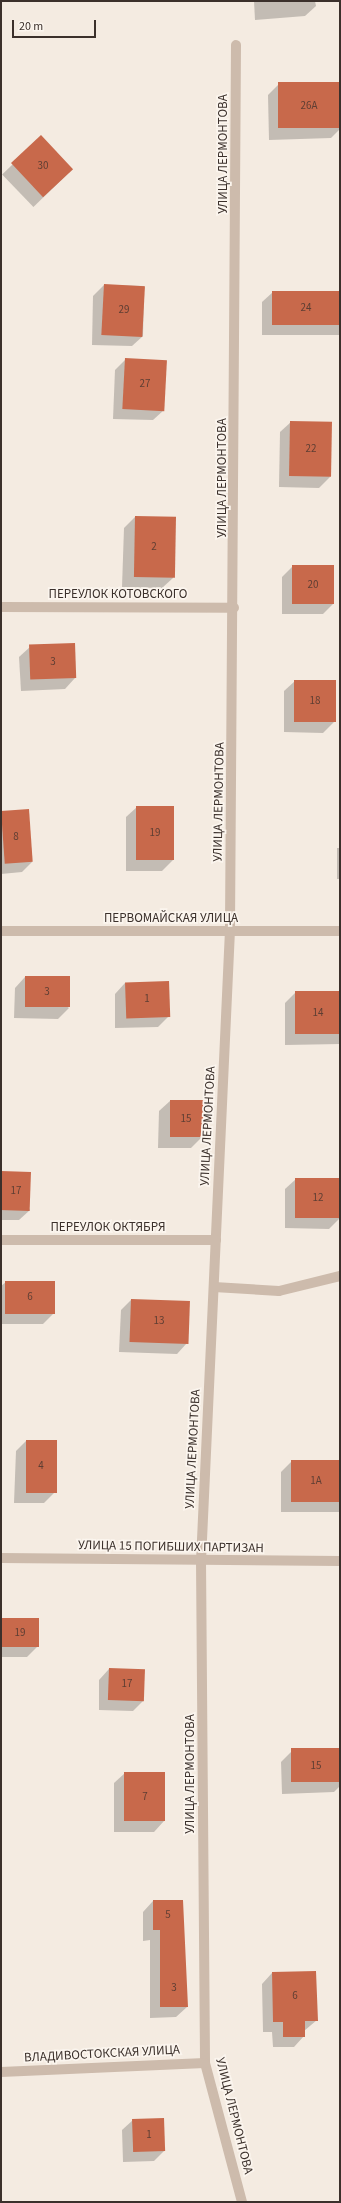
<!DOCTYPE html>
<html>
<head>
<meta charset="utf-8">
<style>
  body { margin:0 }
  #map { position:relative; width:341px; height:2203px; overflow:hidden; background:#f4ebe1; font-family:"Source Sans 3",sans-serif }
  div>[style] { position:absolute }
  .shadow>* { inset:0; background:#0003; transform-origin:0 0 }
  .building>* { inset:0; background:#c8694b; transform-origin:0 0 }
  .minor>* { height:10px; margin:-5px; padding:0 5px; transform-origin:5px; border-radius:5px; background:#cdbbac }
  span { translate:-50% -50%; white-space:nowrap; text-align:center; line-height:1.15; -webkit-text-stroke:3.5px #fbf5ee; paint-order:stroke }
  .number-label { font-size:11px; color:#5e3e33 }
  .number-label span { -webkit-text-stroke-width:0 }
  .street-label { font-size:13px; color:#3b302b }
  .frame { position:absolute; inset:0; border:2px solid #3b302b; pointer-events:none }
  .scale { position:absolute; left:12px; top:20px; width:84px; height:18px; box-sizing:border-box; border:2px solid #3b302b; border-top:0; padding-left:5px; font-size:12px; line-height:14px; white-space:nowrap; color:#3b302b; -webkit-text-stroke:3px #fbf5ee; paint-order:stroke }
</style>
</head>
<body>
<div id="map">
  <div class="shadow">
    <i style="clip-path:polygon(254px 1px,315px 1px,316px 6px,305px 16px,255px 20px)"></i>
    <i style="clip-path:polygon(340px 83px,340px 129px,331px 138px,269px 140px,268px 95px,278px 85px)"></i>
    <i style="left:41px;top:137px;width:45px;height:54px;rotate:46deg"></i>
    <i style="clip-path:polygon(104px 285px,144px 286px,143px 336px,132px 346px,92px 345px,93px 296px)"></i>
    <i style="clip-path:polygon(273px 292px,340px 292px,340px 335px,262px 335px,262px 302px)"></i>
    <i style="clip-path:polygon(126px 359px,164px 410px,153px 420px,113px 419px,115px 370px)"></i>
    <i style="clip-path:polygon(291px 422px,330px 477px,319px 488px,279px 487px,280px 432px)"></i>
    <i style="clip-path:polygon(135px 517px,175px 518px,173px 578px,162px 588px,122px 587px,124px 528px)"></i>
    <i style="clip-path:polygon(293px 566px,333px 604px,323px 614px,282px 614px,282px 577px)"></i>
    <i style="clip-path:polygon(74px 644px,75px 678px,65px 689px,21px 691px,19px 657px,30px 647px)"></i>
    <i style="clip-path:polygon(295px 681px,334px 722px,323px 733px,284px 732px,284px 691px)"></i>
    <i style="clip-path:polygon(137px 807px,173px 860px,162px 871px,126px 871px,126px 817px)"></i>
    <i style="clip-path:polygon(1px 812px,32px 862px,22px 872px,1px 874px)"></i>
    <i style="left:340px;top:848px;width:31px;height:3px;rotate:90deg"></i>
    <i style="clip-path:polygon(25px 977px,69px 1008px,58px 1019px,14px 1018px,15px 988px)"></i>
    <i style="clip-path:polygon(125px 983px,169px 1016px,158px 1027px,115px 1028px,115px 994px)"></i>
    <i style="clip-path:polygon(340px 992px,340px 1044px,285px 1045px,285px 1003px,295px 993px)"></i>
    <i style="clip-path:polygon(170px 1101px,202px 1101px,201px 1138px,191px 1148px,158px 1148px,159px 1111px)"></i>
    <i style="clip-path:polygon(1px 1172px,30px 1210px,19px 1220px,1px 1220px)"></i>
    <i style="clip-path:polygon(296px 1179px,340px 1179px,340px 1218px,329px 1229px,285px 1228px,285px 1189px)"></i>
    <i style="clip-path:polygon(6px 1282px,53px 1314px,43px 1324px,1px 1324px,1px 1286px)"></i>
    <i style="clip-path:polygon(131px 1300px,187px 1343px,177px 1354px,119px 1352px,121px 1310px)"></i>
    <i style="clip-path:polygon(26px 1441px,54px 1493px,44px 1503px,14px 1503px,16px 1451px)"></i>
    <i style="clip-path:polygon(340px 1461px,340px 1512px,281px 1512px,281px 1472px,291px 1462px)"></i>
    <i style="clip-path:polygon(1px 1619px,38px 1646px,27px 1657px,1px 1657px)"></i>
    <i style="clip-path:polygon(109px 1669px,144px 1700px,133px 1711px,99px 1710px,99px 1680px)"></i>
    <i style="clip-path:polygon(340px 1749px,340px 1786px,334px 1792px,282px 1794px,281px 1762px,292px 1751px)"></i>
    <i style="clip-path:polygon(125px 1773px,164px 1821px,154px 1832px,114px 1832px,114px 1783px)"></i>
    <i style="clip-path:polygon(153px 1901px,187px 2007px,176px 2017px,150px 2018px,150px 1940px,143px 1941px,143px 1912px)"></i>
    <i style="clip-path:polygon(272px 1973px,317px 2020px,304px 2031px,304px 2036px,294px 2047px,273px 2047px,272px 2032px,263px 2032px,262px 1984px)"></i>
    <i style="clip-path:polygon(133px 2120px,164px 2151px,154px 2161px,123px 2162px,122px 2130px)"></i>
  </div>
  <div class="building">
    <i style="left:340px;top:82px;width:46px;height:62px;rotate:90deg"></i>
    <i style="left:41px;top:135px;width:47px;height:41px;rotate:47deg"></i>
    <i style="left:104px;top:284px;width:41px;height:51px;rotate:3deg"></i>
    <i style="left:272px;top:291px;width:68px;height:34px"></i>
    <i style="left:125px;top:358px;width:42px;height:51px;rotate:3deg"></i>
    <i style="left:290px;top:421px;width:42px;height:55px;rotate:1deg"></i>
    <i style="left:135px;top:516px;width:41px;height:61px;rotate:1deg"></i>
    <i style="left:292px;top:565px;width:42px;height:39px"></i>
    <i style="left:75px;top:643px;width:35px;height:46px;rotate:88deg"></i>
    <i style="left:294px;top:680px;width:42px;height:42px"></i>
    <i style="left:136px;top:806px;width:38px;height:54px"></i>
    <i style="left:29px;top:809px;width:53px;height:28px;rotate:86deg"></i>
    <i style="left:25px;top:976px;width:45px;height:31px"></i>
    <i style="left:169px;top:981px;width:36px;height:44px;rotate:88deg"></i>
    <i style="left:340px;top:991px;width:43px;height:45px;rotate:90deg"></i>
    <i style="left:170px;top:1100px;width:33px;height:37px"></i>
    <i style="left:1px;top:1171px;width:30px;height:39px;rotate:2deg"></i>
    <i style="left:295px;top:1178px;width:45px;height:40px"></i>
    <i style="left:5px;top:1281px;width:50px;height:33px"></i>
    <i style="left:131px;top:1299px;width:59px;height:43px;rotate:2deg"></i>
    <i style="left:26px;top:1440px;width:31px;height:53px"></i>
    <i style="left:340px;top:1460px;width:42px;height:49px;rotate:90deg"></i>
    <i style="left:1px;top:1618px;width:38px;height:29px"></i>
    <i style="left:109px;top:1668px;width:36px;height:32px;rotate:2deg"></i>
    <i style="left:340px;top:1748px;width:34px;height:49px;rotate:90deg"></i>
    <i style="left:124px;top:1772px;width:41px;height:49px"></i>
    <i style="clip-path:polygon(153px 1900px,183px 1900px,188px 2007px,160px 2007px,160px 1930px,153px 1930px)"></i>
    <i style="clip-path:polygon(316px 1971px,318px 2021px,305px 2021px,305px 2037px,283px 2037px,283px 2022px,273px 2022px,272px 1972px)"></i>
    <i style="left:164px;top:2118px;width:33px;height:32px;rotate:88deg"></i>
  </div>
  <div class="minor">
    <i style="left:236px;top:45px;width:885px;rotate:90.39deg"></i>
    <i style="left:230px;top:930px;width:632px;rotate:92.63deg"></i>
    <i style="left:201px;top:1561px;width:502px;rotate:89.54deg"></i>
    <i style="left:205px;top:2063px;width:144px;rotate:75.1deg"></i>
    <i style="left:1px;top:607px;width:233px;rotate:0.2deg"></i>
    <i style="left:1px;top:931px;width:339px"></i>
    <i style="left:1px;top:1240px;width:215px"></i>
    <i style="left:214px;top:1287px;width:65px;rotate:3.5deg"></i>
    <i style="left:279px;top:1291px;width:63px;rotate:-13.8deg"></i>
    <i style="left:1px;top:1558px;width:339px;rotate:0.5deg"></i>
    <i style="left:1px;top:2072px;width:204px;rotate:-2.5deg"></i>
  </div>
  <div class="number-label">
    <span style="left:309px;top:106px">26А</span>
    <span style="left:43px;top:166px">30</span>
    <span style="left:306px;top:308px">24</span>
    <span style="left:124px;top:310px">29</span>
    <span style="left:145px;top:384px">27</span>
    <span style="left:311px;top:449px">22</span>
    <span style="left:154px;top:547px">2</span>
    <span style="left:313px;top:585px">20</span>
    <span style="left:53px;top:662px">3</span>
    <span style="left:315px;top:701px">18</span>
    <span style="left:155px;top:833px">19</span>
    <span style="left:16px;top:837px">8</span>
    <span style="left:47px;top:992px">3</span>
    <span style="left:147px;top:999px">1</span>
    <span style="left:318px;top:1013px">14</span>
    <span style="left:186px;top:1119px">15</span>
    <span style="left:16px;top:1191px">17</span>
    <span style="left:318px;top:1198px">12</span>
    <span style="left:30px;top:1297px">6</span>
    <span style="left:159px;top:1321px">13</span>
    <span style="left:41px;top:1466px">4</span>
    <span style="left:316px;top:1481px">1А</span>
    <span style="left:20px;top:1633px">19</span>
    <span style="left:127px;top:1684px">17</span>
    <span style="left:316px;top:1766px">15</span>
    <span style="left:145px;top:1797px">7</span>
    <span style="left:168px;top:1915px">5</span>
    <span style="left:174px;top:1988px">3</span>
    <span style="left:295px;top:1996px">6</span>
    <span style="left:149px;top:2135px">1</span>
  </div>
  <div class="street-label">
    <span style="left:223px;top:154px;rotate:-90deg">УЛИЦА ЛЕРМОНТОВА</span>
    <span style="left:222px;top:478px;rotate:-90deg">УЛИЦА ЛЕРМОНТОВА</span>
    <span style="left:118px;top:594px">ПЕРЕУЛОК КОТОВСКОГО</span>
    <span style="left:219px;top:802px;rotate:-89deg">УЛИЦА ЛЕРМОНТОВА</span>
    <span style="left:171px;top:918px">ПЕРВОМАЙСКАЯ УЛИЦА</span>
    <span style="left:208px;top:1126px;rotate:-87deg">УЛИЦА ЛЕРМОНТОВА</span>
    <span style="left:108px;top:1227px">ПЕРЕУЛОК ОКТЯБРЯ</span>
    <span style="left:193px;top:1449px;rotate:-87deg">УЛИЦА ЛЕРМОНТОВА</span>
    <span style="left:171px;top:1547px;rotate:1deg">УЛИЦА 15 ПОГИБШИХ ПАРТИЗАН</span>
    <span style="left:190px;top:1774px;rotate:-90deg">УЛИЦА ЛЕРМОНТОВА</span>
    <span style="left:102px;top:2054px;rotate:-3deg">ВЛАДИВОСТОКСКАЯ УЛИЦА</span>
    <span style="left:234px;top:2116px;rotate:76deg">УЛИЦА ЛЕРМОНТОВА</span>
  </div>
  <div class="frame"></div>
  <div class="scale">20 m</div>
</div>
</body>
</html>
